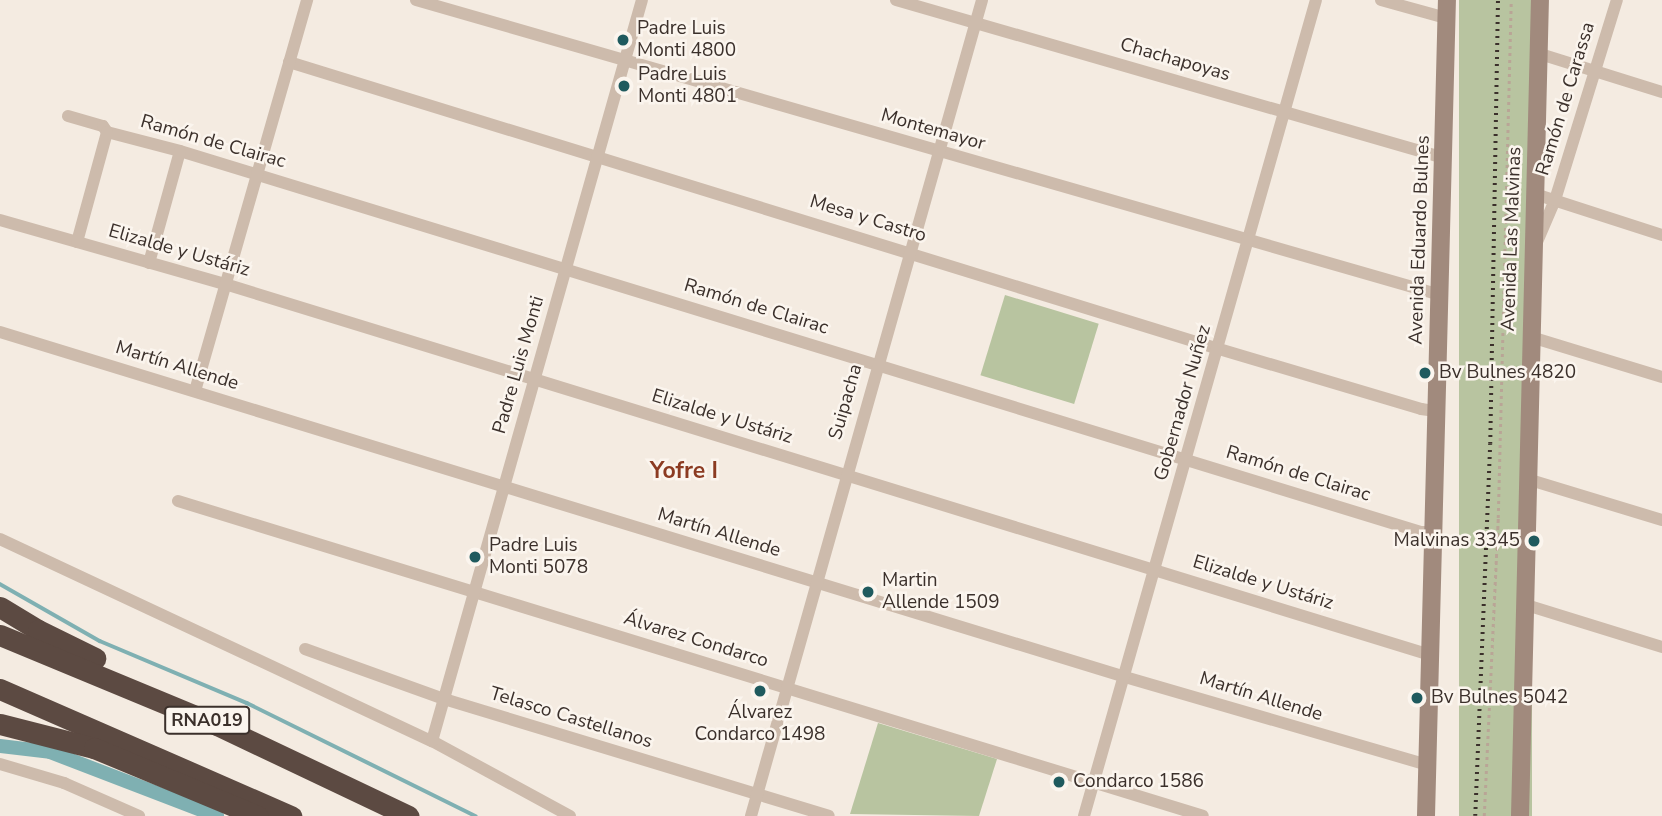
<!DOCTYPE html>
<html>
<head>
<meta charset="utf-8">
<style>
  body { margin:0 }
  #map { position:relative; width:1662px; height:816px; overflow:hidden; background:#f4ebe1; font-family:"Nunito Sans",sans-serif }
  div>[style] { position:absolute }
  .green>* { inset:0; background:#b8c4a0; transform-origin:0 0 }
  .stream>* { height:3.5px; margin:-1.75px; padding:0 1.75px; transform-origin:1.75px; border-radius:1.75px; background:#7fb0b2 }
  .canal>* { height:14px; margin:-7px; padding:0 7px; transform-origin:7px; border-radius:7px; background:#7fb0b2 }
  .path>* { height:2.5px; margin-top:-1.25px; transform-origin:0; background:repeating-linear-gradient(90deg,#b9a596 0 3.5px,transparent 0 7px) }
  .street>* { height:12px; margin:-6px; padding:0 6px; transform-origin:6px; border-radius:6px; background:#cdbbac }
  .secondary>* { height:18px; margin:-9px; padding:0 9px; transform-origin:9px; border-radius:9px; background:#a18a7d }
  .highway>* { height:21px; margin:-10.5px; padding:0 10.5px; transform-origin:10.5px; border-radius:10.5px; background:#5c4a42 }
  .rail>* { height:3.5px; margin-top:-1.75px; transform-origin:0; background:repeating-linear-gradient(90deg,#3b302b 0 2px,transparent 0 7px) }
  .dots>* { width:19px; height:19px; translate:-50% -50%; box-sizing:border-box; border:4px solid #fbf5ee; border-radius:50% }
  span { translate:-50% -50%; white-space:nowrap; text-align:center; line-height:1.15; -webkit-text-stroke:5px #fbf5ee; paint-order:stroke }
  .shield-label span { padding:2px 5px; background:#fbf5ee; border:2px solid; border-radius:5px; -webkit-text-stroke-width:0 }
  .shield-label { font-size:18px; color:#3b302b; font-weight:700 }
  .poi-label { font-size:19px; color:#3b302b }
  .left { translate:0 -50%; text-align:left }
  .right { translate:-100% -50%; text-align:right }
  .street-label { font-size:19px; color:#3b302b }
  .quarter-label { font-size:23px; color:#8c3b22; font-weight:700 }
</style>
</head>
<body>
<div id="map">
  <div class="green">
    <i style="left:1459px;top:0;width:73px;height:816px"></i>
    <i style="left:1005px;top:295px;width:98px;height:84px;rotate:17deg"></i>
    <i style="clip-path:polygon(878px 723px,997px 759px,979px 816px,850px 814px)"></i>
  </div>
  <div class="stream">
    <i style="left:0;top:584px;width:115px;rotate:29.7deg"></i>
    <i style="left:100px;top:641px;width:160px;rotate:22.9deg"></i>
    <i style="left:247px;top:703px;width:255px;rotate:26.3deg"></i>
  </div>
  <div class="canal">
    <i style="left:0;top:746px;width:50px;rotate:6.8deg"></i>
    <i style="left:50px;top:752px;width:179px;rotate:21deg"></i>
  </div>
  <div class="path">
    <i style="left:1484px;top:816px;width:298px;rotate:-87.3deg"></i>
    <i style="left:1498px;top:518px;width:518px;rotate:-88.56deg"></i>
  </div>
  <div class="street">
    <i style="left:416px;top:0;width:1066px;rotate:16.07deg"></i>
    <i style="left:896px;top:0;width:570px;rotate:16.08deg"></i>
    <i style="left:1381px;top:0;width:67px;rotate:15.5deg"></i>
    <i style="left:1537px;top:53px;width:131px;rotate:17.3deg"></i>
    <i style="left:289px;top:62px;width:973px;rotate:17.15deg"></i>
    <i style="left:1219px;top:349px;width:211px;rotate:16.5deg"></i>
    <i style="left:1421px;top:409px;width:15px;rotate:8deg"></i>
    <i style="left:68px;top:116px;width:36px;rotate:16deg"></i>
    <i style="left:103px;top:126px;width:7px;rotate:56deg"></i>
    <i style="left:107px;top:132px;width:75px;rotate:14.6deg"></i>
    <i style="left:180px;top:151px;width:1298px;rotate:17.07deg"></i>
    <i style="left:1421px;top:532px;width:13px"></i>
    <i style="left:1535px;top:194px;width:133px;rotate:17.9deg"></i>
    <i style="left:0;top:220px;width:234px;rotate:15.9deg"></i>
    <i style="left:225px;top:284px;width:1261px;rotate:17.11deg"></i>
    <i style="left:77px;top:242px;width:114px;rotate:-74.7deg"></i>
    <i style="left:1537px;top:242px;width:46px;rotate:-66.8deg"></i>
    <i style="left:1555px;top:200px;width:209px;rotate:-72.8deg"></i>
    <i style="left:149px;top:263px;width:116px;rotate:-74.5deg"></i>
    <i style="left:0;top:332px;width:1177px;rotate:17.05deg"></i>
    <i style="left:1125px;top:677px;width:316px;rotate:16.2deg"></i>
    <i style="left:1531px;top:337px;width:137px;rotate:17deg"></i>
    <i style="left:195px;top:391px;width:407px;rotate:-74deg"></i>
    <i style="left:1527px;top:479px;width:141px;rotate:16.9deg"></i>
    <i style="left:178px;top:501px;width:1072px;rotate:17.08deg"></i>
    <i style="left:0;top:539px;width:477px;rotate:25.1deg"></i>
    <i style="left:432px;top:741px;width:157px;rotate:28.5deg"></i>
    <i style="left:1523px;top:604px;width:145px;rotate:17.2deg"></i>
    <i style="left:305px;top:649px;width:148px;rotate:19.8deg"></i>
    <i style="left:444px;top:699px;width:402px;rotate:16.9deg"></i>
    <i style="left:432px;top:741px;width:770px;rotate:-74.18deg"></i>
    <i style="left:0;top:764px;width:67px;rotate:16.5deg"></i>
    <i style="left:64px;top:783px;width:82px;rotate:23.7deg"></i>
    <i style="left:751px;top:816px;width:848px;rotate:-74.19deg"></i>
    <i style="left:1084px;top:816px;width:848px;rotate:-74.13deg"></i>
  </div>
  <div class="secondary">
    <i style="left:1426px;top:816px;width:816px;rotate:-88.53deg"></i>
    <i style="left:1520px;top:816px;width:816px;rotate:-88.6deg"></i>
  </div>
  <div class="highway">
    <i style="left:0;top:607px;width:44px;rotate:31.2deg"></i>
    <i style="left:38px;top:630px;width:64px;rotate:26.2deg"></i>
    <i style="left:0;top:635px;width:235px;rotate:22.5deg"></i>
    <i style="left:217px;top:725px;width:212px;rotate:25.4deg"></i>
    <i style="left:0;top:689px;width:318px;rotate:23.6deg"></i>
    <i style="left:0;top:724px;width:97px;rotate:14.3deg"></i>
    <i style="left:94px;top:748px;width:177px;rotate:22.6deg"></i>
  </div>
  <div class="rail">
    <i style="left:1475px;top:816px;width:372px;rotate:-87.7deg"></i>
    <i style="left:1490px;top:444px;width:444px;rotate:-89deg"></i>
  </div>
  <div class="dots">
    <i style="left:623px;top:40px;background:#1f5a5e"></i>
    <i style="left:624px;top:86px;background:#1f5a5e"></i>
    <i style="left:1425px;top:373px;background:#1f5a5e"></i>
    <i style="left:1534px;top:541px;background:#1f5a5e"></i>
    <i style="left:475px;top:557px;background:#1f5a5e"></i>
    <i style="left:868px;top:592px;background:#1f5a5e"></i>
    <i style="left:760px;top:691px;background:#1f5a5e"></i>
    <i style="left:1417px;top:698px;background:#1f5a5e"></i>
    <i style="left:1059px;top:782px;background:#1f5a5e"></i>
  </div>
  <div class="shield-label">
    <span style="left:207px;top:720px">RNA019</span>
  </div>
  <div class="poi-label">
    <span class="left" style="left:637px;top:40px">Padre Luis<br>Monti 4800</span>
    <span class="left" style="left:638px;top:86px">Padre Luis<br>Monti 4801</span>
    <span class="left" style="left:1439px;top:373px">Bv Bulnes 4820</span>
    <span class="right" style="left:1520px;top:541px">Malvinas 3345</span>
    <span class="left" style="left:489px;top:557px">Padre Luis<br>Monti 5078</span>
    <span class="left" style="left:882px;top:592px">Martin<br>Allende 1509</span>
    <span class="left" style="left:1431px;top:698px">Bv Bulnes 5042</span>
    <span style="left:760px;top:724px">Álvarez<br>Condarco 1498</span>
    <span class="left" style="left:1073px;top:782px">Condarco 1586</span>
  </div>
  <div class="street-label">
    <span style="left:1175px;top:60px;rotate:16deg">Chachapoyas</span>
    <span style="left:1566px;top:99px;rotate:-73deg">Ramón de Carassa</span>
    <span style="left:933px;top:130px;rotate:16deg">Montemayor</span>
    <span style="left:213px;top:142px;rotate:16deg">Ramón de Clairac</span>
    <span style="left:868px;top:219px;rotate:17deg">Mesa y Castro</span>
    <span style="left:1512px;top:239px;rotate:-88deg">Avenida Las Malvinas</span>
    <span style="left:1420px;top:240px;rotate:-88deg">Avenida Eduardo Bulnes</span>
    <span style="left:179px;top:251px;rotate:16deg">Elizalde y Ustáriz</span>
    <span style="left:756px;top:307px;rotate:17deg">Ramón de Clairac</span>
    <span style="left:519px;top:365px;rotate:-74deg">Padre Luis Monti</span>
    <span style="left:177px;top:366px;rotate:17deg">Martín Allende</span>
    <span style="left:846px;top:402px;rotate:-74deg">Suipacha</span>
    <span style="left:1183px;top:403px;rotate:-74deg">Gobernador Nuñez</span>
    <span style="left:722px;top:417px;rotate:17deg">Elizalde y Ustáriz</span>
    <span style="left:1298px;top:474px;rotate:17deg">Ramón de Clairac</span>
    <span style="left:719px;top:533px;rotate:17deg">Martín Allende</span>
    <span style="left:1263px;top:583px;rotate:17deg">Elizalde y Ustáriz</span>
    <span style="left:696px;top:640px;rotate:17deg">Álvarez Condarco</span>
    <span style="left:1261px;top:697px;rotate:17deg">Martín Allende</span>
    <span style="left:571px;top:718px;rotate:17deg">Telasco Castellanos</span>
  </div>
  <div class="quarter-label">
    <span style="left:684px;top:471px">Yofre I</span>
  </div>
</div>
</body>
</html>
